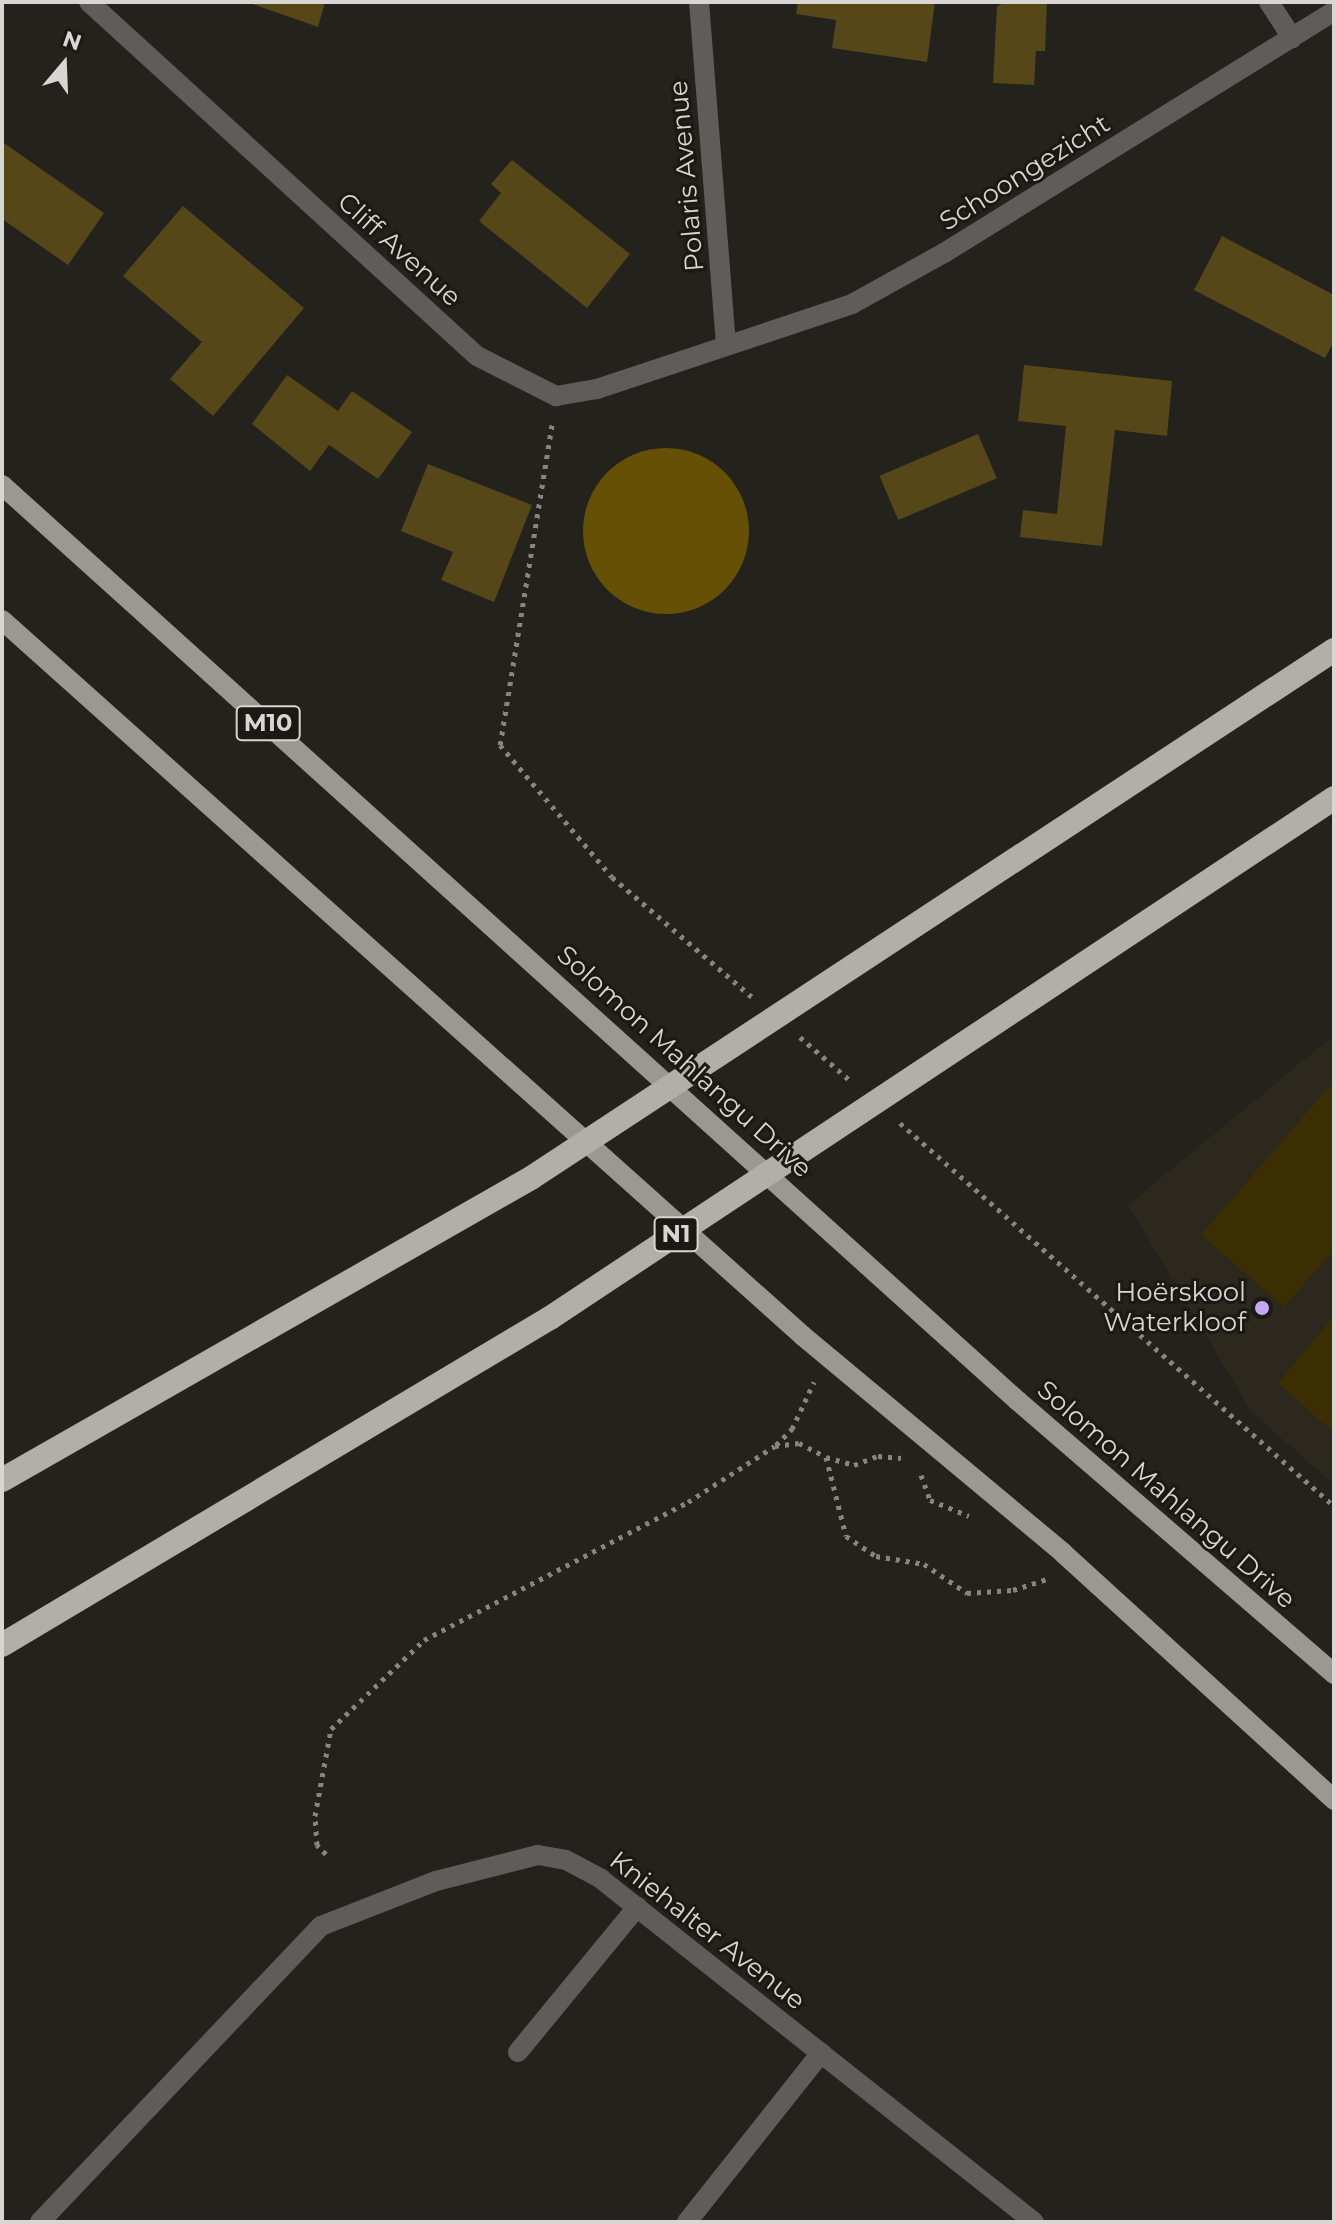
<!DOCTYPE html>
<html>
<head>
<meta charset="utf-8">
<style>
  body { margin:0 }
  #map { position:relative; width:1336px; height:2224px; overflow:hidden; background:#24221d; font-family:Montserrat,sans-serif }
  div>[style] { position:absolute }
  .built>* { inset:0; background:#2c281d }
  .green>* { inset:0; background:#3b2e03 }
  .water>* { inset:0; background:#665006 }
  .round { border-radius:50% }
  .building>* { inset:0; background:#564719; transform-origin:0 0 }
  .path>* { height:5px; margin-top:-2.5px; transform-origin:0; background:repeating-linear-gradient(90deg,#878581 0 4px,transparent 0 10px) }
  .street>* { height:20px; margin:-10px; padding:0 10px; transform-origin:10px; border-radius:10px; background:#5e5d5a }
  .primary>* { height:20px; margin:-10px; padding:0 10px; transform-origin:10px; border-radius:10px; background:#9a9892 }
  .highway>* { height:24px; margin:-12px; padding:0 12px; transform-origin:12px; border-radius:12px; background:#b2afa8 }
  .dots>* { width:22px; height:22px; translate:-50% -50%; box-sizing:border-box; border:4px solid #1b1913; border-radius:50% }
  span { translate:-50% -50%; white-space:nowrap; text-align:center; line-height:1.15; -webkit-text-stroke:6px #1b1913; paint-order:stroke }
  .shield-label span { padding:2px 6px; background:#1b1913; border:2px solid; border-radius:6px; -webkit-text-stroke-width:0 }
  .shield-label { font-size:24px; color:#d8d6d3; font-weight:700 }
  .street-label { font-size:26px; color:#d8d6d3 }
  .poi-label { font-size:26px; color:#d8d6d3 }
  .right { translate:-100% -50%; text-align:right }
  .frame { position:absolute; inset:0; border:4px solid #d8d6d3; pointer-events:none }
  .north { position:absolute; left:24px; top:24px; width:80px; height:80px; -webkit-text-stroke:6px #1b1913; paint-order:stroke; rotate:19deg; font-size:22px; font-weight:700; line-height:32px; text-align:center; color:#d8d6d3 }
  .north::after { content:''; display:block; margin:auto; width:28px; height:36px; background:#d8d6d3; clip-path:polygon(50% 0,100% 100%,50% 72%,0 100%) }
</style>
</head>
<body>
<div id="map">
  <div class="built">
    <i style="clip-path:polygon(1334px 1035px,1334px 1485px,1251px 1411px,1128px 1205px)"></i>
  </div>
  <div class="green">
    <i style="clip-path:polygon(1334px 1081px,1334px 1250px,1284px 1307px,1201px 1235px)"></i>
    <i style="clip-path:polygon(1334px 1316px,1334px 1433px,1278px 1383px)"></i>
  </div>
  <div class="water">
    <i class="round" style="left:583px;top:448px;width:166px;height:166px"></i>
  </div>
  <div class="building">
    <i style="clip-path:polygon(247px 2px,325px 2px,318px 27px)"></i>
    <i style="clip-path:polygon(798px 2px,935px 2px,927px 62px,832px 48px,836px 20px,796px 14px)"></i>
    <i style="clip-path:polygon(1007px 2px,1047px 2px,1045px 51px,1036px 51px,1034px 85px,993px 83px,997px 6px)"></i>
    <i style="clip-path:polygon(4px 143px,104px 213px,68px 265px,2px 219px)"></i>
    <i style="clip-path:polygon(512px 160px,630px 254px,587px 308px,479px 221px,501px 193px,491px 184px)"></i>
    <i style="clip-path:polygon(183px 206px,304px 308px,213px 416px,170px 379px,202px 342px,123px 276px)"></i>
    <i style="clip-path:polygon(1222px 236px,1334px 295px,1334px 341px,1325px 358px,1194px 290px)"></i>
    <i style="clip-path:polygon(1024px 365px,1172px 381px,1167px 436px,1115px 430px,1102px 546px,1020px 537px,1023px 510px,1057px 514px,1066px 426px,1018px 421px)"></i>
    <i style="clip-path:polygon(287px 375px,338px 411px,352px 391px,412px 432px,378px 479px,329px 445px,310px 471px,252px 424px)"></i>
    <i style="left:978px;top:434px;width:48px;height:107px;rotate:67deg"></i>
    <i style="clip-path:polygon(428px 464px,532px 505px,494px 602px,441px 580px,453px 552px,401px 531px)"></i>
  </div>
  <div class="path">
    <i style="left:552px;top:425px;width:324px;rotate:99.2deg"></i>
    <i style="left:500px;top:745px;width:173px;rotate:49.7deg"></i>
    <i style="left:612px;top:877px;width:184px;rotate:40.6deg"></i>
    <i style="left:800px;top:1037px;width:70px;rotate:41deg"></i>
    <i style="left:900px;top:1123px;width:579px;rotate:41.43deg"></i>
    <i style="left:776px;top:1445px;width:23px;rotate:-45deg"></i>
    <i style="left:792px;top:1429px;width:52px;rotate:-64.9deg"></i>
    <i style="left:826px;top:1457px;width:29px;rotate:16deg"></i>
    <i style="left:854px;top:1465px;width:26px;rotate:-21deg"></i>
    <i style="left:878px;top:1456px;width:23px;rotate:5deg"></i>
    <i style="left:921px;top:1475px;width:27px;rotate:70deg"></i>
    <i style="left:930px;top:1500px;width:42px;rotate:22.3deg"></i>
    <i style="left:326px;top:1854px;width:13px;rotate:-135deg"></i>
    <i style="left:317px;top:1845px;width:29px;rotate:-94deg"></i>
    <i style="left:315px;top:1816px;width:88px;rotate:-79.6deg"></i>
    <i style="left:331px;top:1729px;width:129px;rotate:-43.7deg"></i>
    <i style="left:424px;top:1640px;width:298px;rotate:-27.6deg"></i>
    <i style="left:688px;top:1502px;width:103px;rotate:-32.8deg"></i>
    <i style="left:775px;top:1446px;width:24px;rotate:-7deg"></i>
    <i style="left:799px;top:1443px;width:30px;rotate:27deg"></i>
    <i style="left:826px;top:1457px;width:81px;rotate:75.8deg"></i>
    <i style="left:846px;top:1536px;width:36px;rotate:34deg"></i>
    <i style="left:876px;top:1556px;width:49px;rotate:9.5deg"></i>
    <i style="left:924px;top:1564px;width:52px;rotate:34deg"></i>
    <i style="left:967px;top:1593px;width:46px;rotate:-3.7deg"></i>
    <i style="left:1013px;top:1590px;width:36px;rotate:-18deg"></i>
  </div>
  <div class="street">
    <i style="left:89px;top:2px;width:525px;rotate:42.38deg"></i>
    <i style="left:477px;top:356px;width:89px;rotate:26.9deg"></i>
    <i style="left:556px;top:396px;width:42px;rotate:-9.7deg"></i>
    <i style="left:597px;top:389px;width:269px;rotate:-18.4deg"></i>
    <i style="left:852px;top:304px;width:105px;rotate:-29deg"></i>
    <i style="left:944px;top:253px;width:459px;rotate:-31.8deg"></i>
    <i style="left:699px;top:2px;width:345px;rotate:85.5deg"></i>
    <i style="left:1269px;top:2px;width:43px;rotate:57.4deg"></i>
    <i style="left:518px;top:2052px;width:188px;rotate:-50.6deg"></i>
    <i style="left:40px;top:2222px;width:408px;rotate:-46.5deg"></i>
    <i style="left:321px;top:1926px;width:123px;rotate:-21.4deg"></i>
    <i style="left:436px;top:1881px;width:105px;rotate:-14.3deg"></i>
    <i style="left:538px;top:1855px;width:28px;rotate:10deg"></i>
    <i style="left:566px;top:1860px;width:40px;rotate:28deg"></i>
    <i style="left:601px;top:1879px;width:552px;rotate:38.38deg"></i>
    <i style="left:687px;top:2222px;width:216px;rotate:-51.6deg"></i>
  </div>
  <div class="primary">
    <i style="left:2px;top:485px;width:1368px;rotate:42.04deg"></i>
    <i style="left:1018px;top:1401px;width:418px;rotate:40.8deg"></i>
    <i style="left:2px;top:620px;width:1074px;rotate:41.79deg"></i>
    <i style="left:803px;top:1336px;width:339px;rotate:39.8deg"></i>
    <i style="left:1063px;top:1553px;width:367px;rotate:42.3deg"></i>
  </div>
  <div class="highway">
    <i style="left:2px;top:1480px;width:609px;rotate:-29.72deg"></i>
    <i style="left:531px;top:1178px;width:961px;rotate:-33.33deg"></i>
    <i style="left:2px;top:1645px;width:638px;rotate:-30.83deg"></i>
    <i style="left:550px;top:1318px;width:941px;rotate:-33.55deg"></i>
  </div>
  <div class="dots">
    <i style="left:1262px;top:1308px;background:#c2a8f2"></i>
  </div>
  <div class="shield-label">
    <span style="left:268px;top:723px">M10</span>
    <span style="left:676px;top:1234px">N1</span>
  </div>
  <div class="street-label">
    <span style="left:1025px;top:173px;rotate:-32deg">Schoongezicht</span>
    <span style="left:687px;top:176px;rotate:-95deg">Polaris Avenue</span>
    <span style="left:399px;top:250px;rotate:42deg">Cliff Avenue</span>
    <span style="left:684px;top:1062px;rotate:42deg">Solomon Mahlangu Drive</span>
    <span style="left:1166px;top:1495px;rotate:41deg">Solomon Mahlangu Drive</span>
    <span style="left:707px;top:1931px;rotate:38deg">Kniehalter Avenue</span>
  </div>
  <div class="poi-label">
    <span class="right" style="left:1246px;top:1308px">Hoërskool<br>Waterkloof</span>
  </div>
  <div class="frame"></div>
  <div class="north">N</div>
</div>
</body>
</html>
